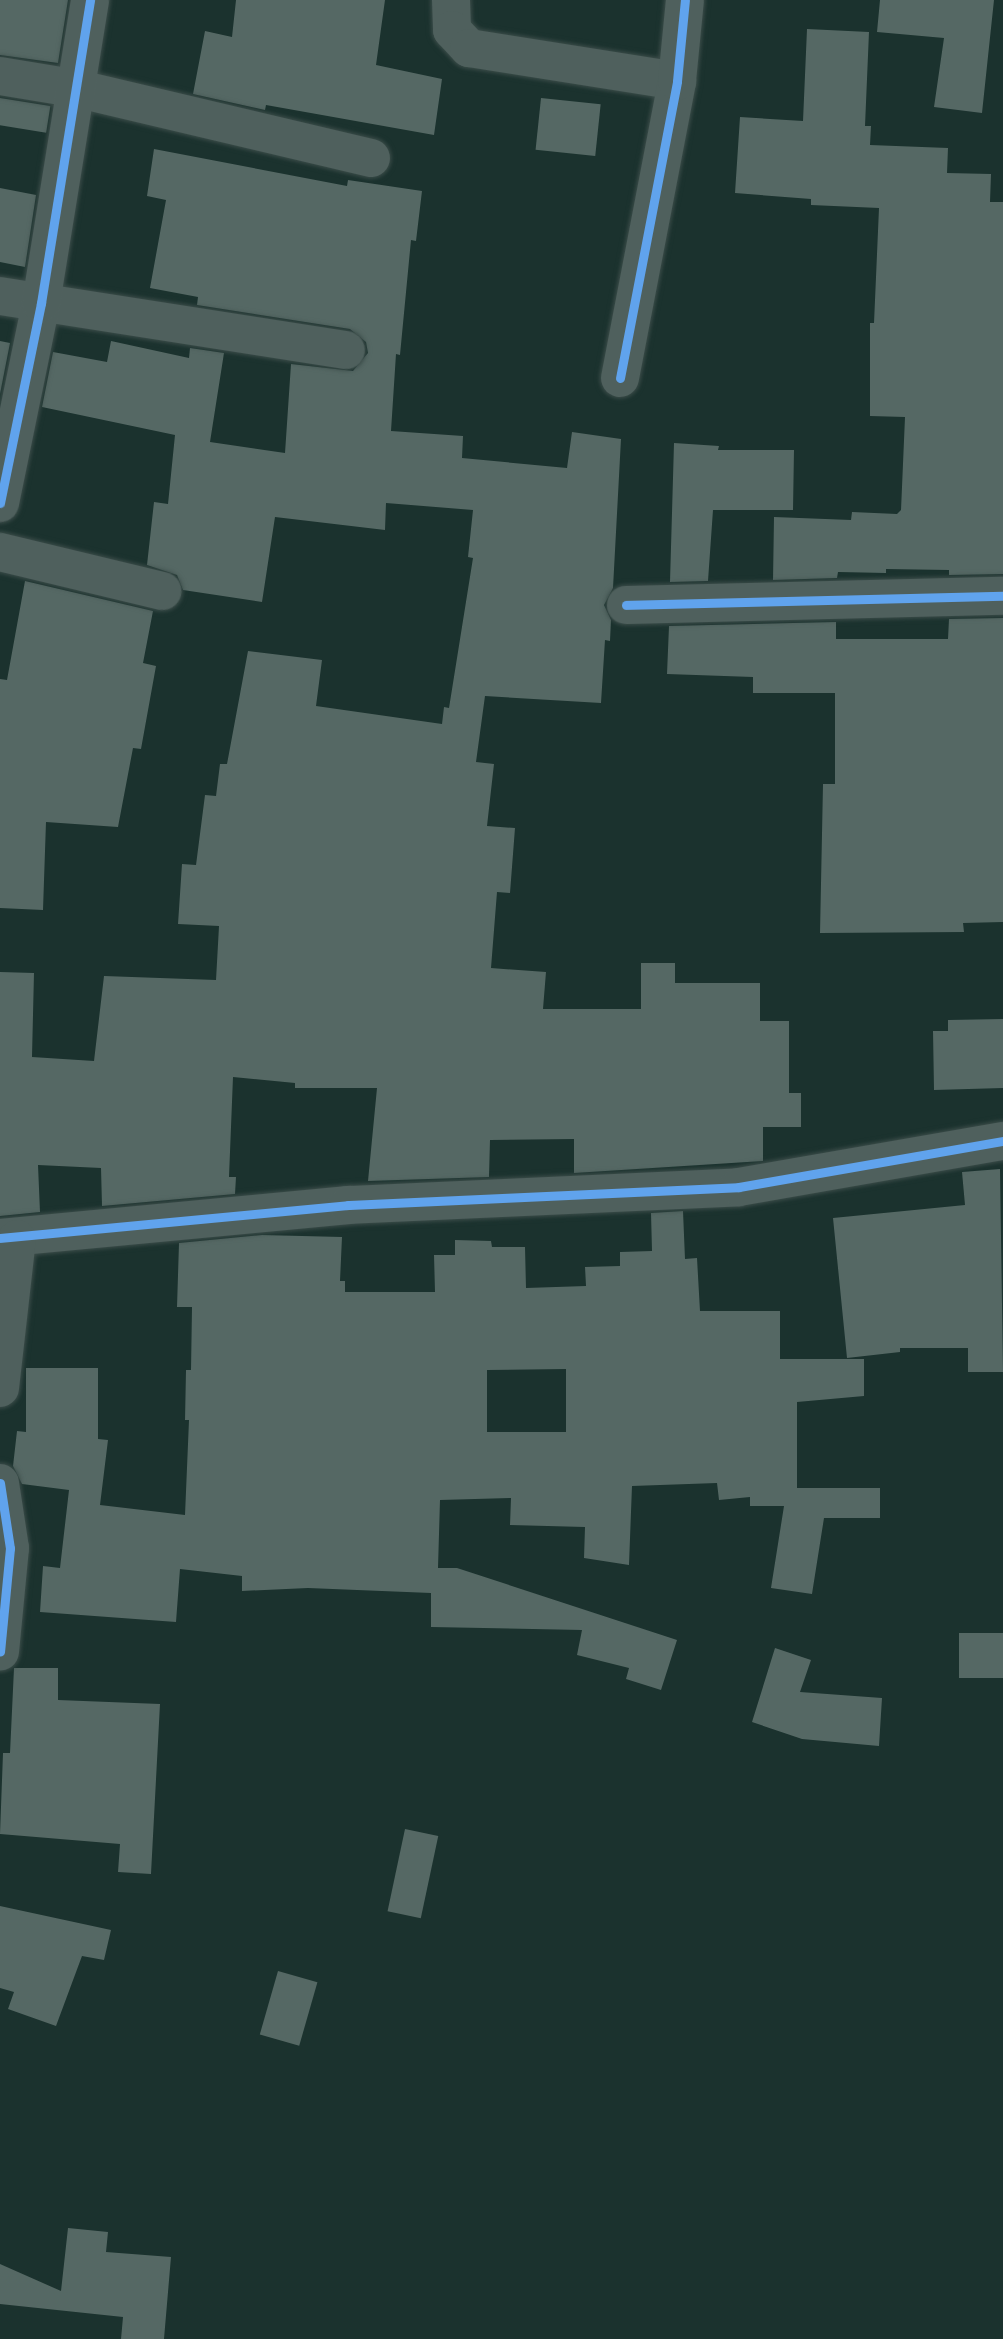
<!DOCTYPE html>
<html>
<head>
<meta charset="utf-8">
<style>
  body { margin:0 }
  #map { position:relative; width:1003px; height:2339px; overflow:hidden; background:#1b322e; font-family:Helvetica,sans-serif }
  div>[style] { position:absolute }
  .building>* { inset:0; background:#556864; transform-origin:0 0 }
  .roads { filter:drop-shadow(0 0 2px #3b4c49) drop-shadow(0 0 2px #3b4c49) }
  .street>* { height:38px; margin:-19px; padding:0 19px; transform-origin:19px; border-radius:19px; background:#4f605d }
  .cycleway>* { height:9px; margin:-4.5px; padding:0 4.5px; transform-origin:4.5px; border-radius:4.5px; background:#60a3ed }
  span { translate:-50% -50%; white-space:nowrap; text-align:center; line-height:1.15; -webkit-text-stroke:7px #04322a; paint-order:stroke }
</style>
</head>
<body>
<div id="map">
  <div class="building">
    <i style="clip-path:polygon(0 0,68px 0,58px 63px,0 55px)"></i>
    <i style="clip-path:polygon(236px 0,385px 0,376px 65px,442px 79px,434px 135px,266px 105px,265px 110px,193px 94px,205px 31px,232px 37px)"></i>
    <i style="clip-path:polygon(880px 0,994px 0,982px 113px,934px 107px,944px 38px,877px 32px)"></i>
    <i style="clip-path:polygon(807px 29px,869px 32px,865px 126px,871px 126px,870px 145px,948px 148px,947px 173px,991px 174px,990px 202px,1003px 202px,1003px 574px,949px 575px,949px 570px,886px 569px,886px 573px,838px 572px,837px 578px,773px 580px,774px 517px,851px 520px,852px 512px,897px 514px,901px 510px,905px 417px,870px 416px,870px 323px,874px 323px,879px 208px,811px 205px,811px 199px,735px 193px,740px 117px,803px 121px)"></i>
    <i style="left:0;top:98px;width:51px;height:27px;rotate:9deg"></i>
    <i style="left:541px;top:98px;width:60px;height:52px;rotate:6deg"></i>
    <i style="clip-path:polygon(154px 149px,347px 186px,348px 180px,422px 191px,416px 241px,411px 240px,400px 355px,396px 354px,391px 431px,463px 436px,462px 458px,567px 468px,572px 432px,621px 439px,613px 588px,604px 605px,611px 620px,610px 641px,605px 640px,601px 703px,485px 696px,476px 762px,494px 764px,487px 826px,515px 828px,510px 893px,497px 892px,491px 968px,546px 972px,543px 1009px,641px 1009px,641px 963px,675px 963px,675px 983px,760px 983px,760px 1021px,789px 1021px,789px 1093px,801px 1093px,801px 1127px,763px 1127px,763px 1161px,574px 1173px,574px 1139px,490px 1140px,489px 1177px,368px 1181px,377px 1088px,295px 1088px,295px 1083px,233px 1077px,229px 1177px,236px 1177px,235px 1194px,102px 1206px,101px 1168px,38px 1165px,40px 1212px,0 1216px,0 972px,34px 973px,32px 1057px,94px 1061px,104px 976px,216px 980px,219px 926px,178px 924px,182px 864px,196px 865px,205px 795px,216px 796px,220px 764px,227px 764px,248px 651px,322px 660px,316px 706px,442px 724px,444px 707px,449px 708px,473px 558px,468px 557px,473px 510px,386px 503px,385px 530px,275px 517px,262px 602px,183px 590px,177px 575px,147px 565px,154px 502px,168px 504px,175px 435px,42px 407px,53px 352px,107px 362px,111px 341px,189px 358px,190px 348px,224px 353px,210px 442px,285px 453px,291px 364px,353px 371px,368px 353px,366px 342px,350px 329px,197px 305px,198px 297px,150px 288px,166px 200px,147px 196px)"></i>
    <i style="clip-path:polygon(0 188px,36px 195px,25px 267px,0 262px)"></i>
    <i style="clip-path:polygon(0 341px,10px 343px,0 394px)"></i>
    <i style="clip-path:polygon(674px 443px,719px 446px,718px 450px,794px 450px,793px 510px,713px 510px,708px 581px,670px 582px)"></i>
    <i style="clip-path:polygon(25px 581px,153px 611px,143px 663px,156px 666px,141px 749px,133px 748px,118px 827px,46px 822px,43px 910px,0 908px,0 679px,7px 680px)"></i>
    <i style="clip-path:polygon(1003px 618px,1003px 922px,963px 923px,964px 932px,820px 933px,823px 784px,835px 784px,835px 693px,753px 693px,753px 677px,667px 674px,669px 626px,836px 622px,836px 639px,948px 639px,949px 619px)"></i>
    <i style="clip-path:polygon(1003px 1019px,1003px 1088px,934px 1090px,933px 1031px,948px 1031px,948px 1020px)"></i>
    <i style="clip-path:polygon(1000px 1169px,1003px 1372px,968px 1372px,968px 1348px,900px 1348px,900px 1352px,847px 1358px,833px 1218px,965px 1205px,962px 1172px)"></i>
    <i style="clip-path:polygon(evenodd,683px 1211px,685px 1259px,697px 1258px,700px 1311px,780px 1311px,780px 1359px,864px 1359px,864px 1396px,797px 1402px,797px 1488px,880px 1488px,880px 1518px,824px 1518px,812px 1594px,771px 1588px,784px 1506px,750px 1506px,750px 1497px,719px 1500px,717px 1483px,632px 1486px,629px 1565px,584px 1558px,585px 1527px,510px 1525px,511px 1498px,440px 1500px,438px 1568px,457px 1568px,677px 1640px,661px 1690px,626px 1679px,629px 1668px,577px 1655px,582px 1630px,431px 1627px,431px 1593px,308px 1588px,242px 1591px,242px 1576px,180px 1569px,176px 1622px,40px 1612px,43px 1566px,60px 1568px,69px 1490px,22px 1484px,13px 1466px,17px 1431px,26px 1432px,26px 1368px,98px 1368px,98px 1439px,108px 1440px,100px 1505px,185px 1515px,189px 1420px,185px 1420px,186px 1370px,191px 1370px,192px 1307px,177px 1307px,179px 1243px,262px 1235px,342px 1237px,340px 1281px,345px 1281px,345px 1292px,435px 1292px,434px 1255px,455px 1255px,455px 1240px,491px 1241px,492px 1247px,525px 1247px,526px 1288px,586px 1286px,585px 1267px,620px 1266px,620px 1252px,652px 1251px,651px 1213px,683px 1211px,566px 1369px,566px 1432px,487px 1432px,487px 1370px,566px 1369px)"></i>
    <i style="left:1003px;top:1633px;width:45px;height:44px;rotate:90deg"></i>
    <i style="clip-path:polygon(775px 1648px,811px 1660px,800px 1692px,882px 1698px,879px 1746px,802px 1739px,752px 1722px)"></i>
    <i style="clip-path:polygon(14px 1668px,58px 1668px,58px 1700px,160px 1704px,151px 1874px,118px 1872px,120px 1844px,0 1834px,3px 1753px,10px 1753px)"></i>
    <i style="left:405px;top:1829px;width:34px;height:84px;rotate:12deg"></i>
    <i style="clip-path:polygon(0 1906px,111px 1930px,104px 1960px,82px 1956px,56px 2026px,8px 2009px,14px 1992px,0 1988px)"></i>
    <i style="left:278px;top:1971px;width:41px;height:66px;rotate:16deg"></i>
    <i style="clip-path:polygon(68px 2228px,108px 2232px,106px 2252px,171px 2257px,164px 2339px,121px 2339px,123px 2317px,0 2304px,0 2264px,61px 2291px)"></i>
  </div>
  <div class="roads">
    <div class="street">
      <i style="left:451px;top:0;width:30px;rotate:88deg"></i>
      <i style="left:452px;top:30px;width:25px;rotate:47deg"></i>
      <i style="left:469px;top:48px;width:211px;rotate:9deg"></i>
      <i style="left:0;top:76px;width:80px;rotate:9.3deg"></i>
      <i style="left:79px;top:89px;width:300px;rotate:13.3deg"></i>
      <i style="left:0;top:296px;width:350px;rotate:8.9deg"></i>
      <i style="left:620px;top:378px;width:302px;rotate:-79.1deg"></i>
      <i style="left:677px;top:81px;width:81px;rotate:-84.4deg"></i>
      <i style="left:0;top:503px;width:204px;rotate:-78.4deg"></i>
      <i style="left:41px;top:303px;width:307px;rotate:-80.8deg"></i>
      <i style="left:0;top:552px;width:167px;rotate:13.5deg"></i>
      <i style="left:626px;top:605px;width:377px;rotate:-1.4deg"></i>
      <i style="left:0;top:1238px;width:350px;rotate:-5.4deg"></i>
      <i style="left:348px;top:1205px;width:391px;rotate:-2.6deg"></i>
      <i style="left:739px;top:1187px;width:268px;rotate:-9.9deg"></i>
      <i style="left:0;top:1388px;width:150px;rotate:-83.5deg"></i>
      <i style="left:0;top:1483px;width:66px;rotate:81.3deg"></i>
      <i style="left:10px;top:1548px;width:104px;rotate:95.5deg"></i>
    </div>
  </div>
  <div class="cycleway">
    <i style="left:620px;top:378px;width:302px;rotate:-79.1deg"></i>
    <i style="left:677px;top:81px;width:81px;rotate:-84.4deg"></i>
    <i style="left:0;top:503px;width:204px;rotate:-78.4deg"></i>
    <i style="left:41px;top:303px;width:307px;rotate:-80.8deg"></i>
    <i style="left:626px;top:605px;width:377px;rotate:-1.4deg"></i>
    <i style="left:0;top:1238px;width:350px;rotate:-5.4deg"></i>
    <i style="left:348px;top:1205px;width:391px;rotate:-2.6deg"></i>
    <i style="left:739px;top:1187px;width:268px;rotate:-9.9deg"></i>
    <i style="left:0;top:1483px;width:66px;rotate:81.3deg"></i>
    <i style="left:10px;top:1548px;width:104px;rotate:95.5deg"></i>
  </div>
</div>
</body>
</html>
